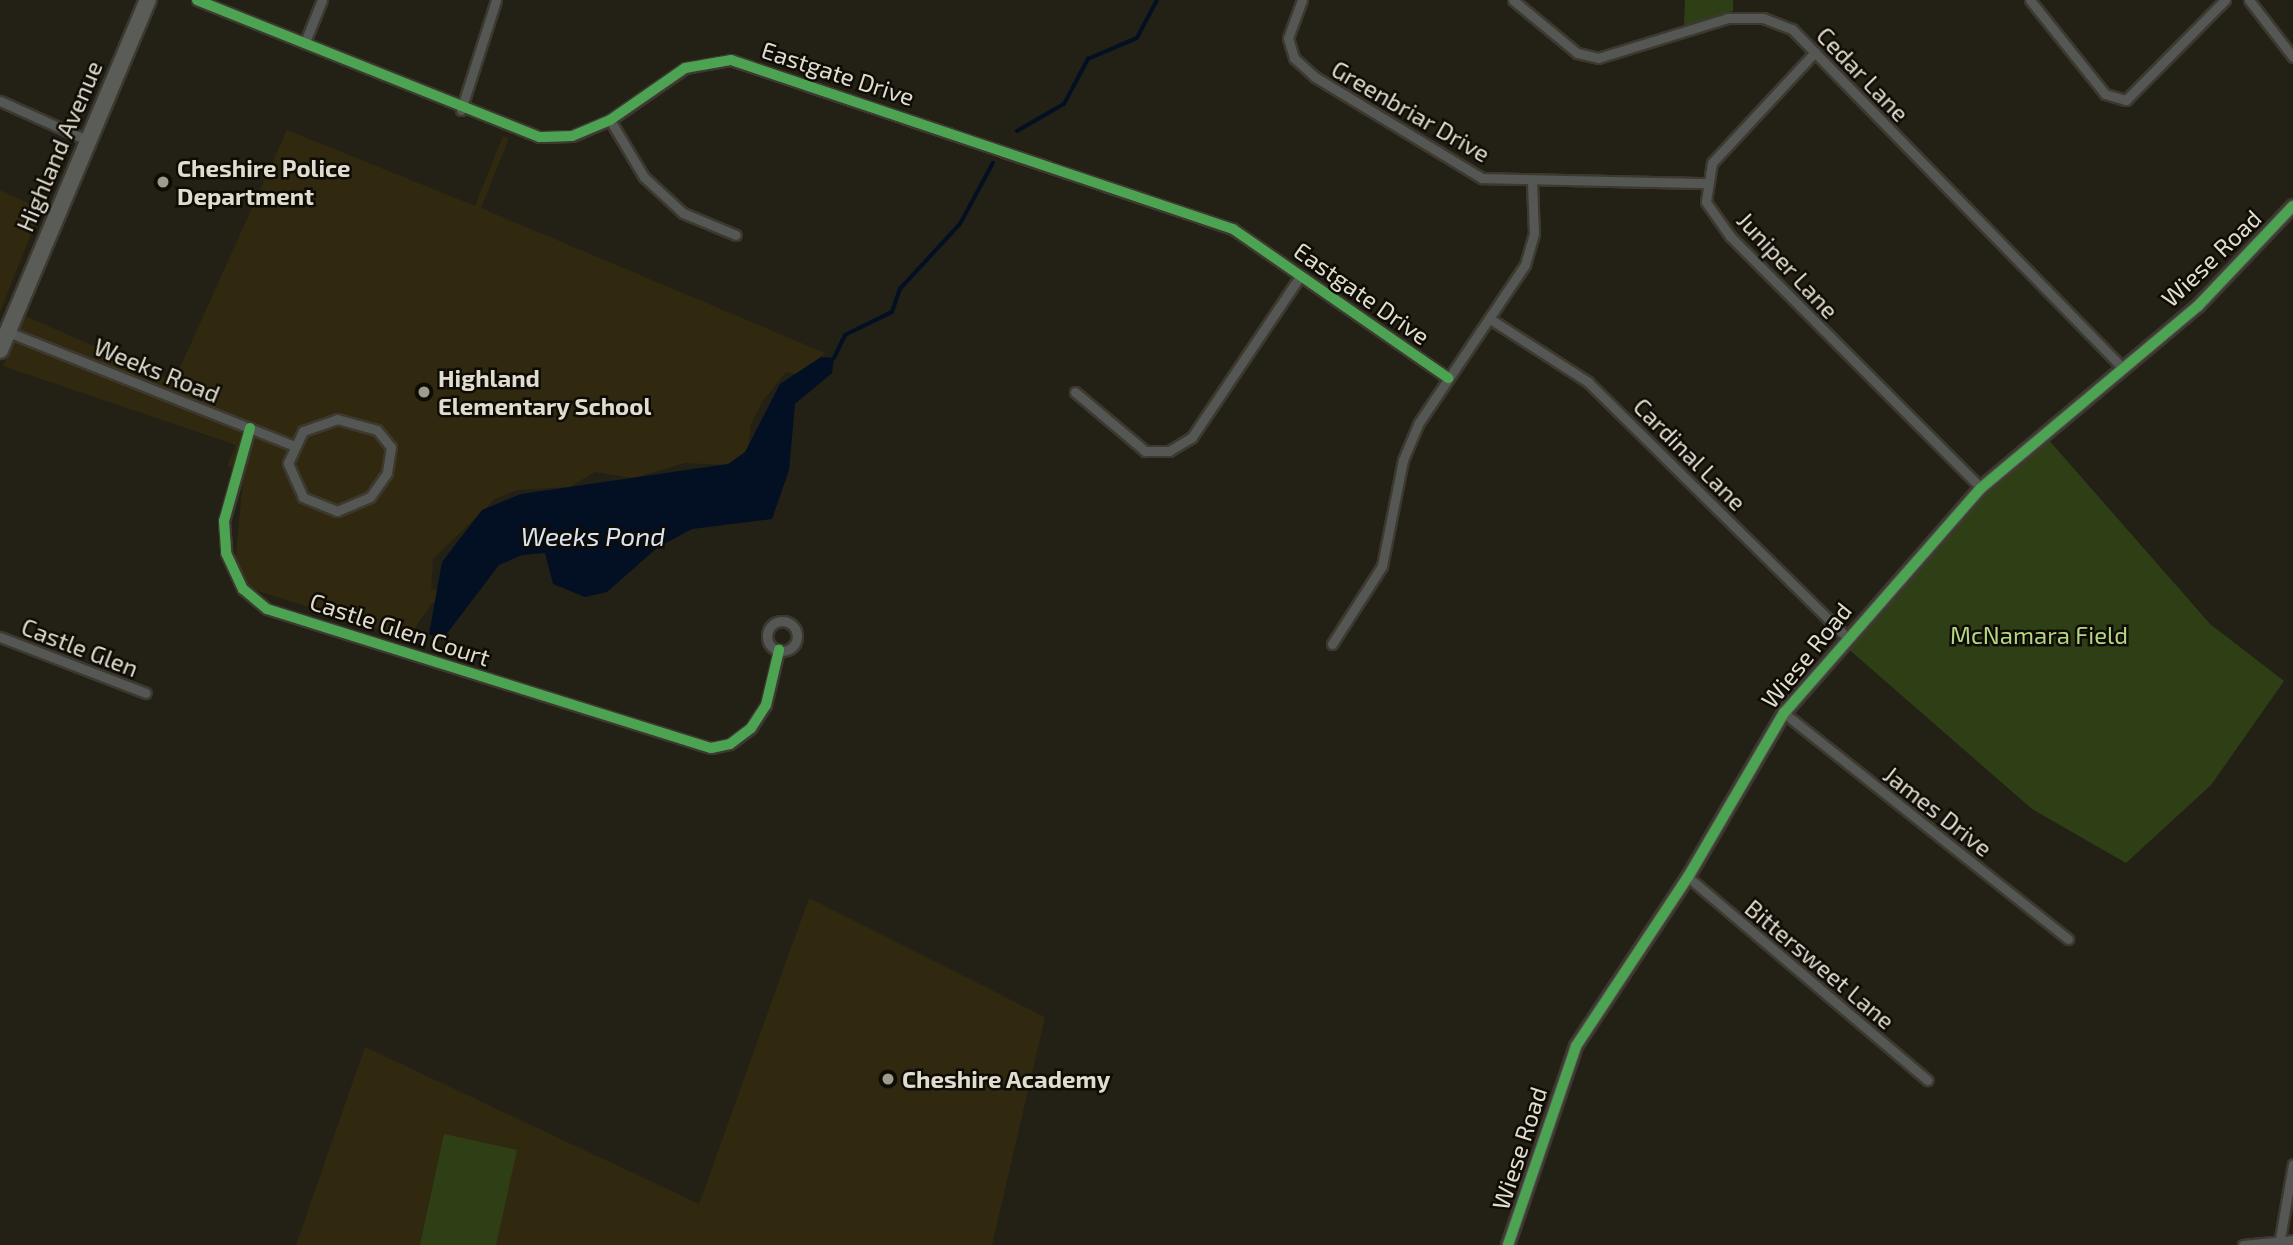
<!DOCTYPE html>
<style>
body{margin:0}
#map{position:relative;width:2293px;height:1245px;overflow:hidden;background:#232015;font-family:"Exo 2",sans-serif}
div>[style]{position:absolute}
.built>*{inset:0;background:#31290f}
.green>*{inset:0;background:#2f3f15}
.water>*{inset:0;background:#030f22}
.stream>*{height:3.5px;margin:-1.75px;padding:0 1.75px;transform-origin:1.75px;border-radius:1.75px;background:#030f22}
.roads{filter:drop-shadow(2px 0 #3d3930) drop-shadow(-2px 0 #3d3930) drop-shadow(0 2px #3d3930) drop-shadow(0 -2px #3d3930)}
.street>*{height:9px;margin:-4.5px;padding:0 4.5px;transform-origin:4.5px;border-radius:4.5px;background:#555754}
.street>.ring{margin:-4.5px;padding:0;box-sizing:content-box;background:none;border:9px solid #555754;border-radius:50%}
.secondary>*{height:12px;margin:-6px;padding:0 6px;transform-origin:6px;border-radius:6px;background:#575955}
.highway>*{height:16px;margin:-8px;padding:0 8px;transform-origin:8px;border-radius:8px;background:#5a5c57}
.cycleway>*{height:10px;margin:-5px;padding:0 5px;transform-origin:5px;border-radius:5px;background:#4ca352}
.dots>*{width:19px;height:19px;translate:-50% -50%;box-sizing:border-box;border:4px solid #0f0c05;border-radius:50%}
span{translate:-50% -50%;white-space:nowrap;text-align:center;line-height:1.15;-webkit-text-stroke:5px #0f0c05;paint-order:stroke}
.street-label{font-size:24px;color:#e0dcd0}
.poi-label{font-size:24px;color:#e0dcd0;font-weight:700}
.left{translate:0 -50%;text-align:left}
.park-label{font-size:24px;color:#b2d682}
.water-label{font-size:26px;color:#d9e5f4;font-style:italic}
</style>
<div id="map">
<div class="built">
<i style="clip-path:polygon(287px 130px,475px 206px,503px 136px,509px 138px,481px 208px,825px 353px,801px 375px,786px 372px,762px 402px,751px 424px,746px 466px,685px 463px,633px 478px,595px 472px,569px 487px,517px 490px,495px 499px,433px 559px,431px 590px,455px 590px,431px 604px,413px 631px,416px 641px,233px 583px,244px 471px,227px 466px,236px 445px,3px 366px,25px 316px,174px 381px)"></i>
<i style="clip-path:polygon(0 190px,41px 209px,0 312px)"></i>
<i style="clip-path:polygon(809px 898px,1045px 1017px,992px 1245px,296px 1245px,365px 1047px,699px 1204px)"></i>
</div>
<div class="green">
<i style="clip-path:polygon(1685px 0,1733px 0,1733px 11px,1684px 26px)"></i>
<i style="clip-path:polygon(2047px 438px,2210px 624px,2284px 681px,2211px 785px,2126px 863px,2032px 809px,1845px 646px,1988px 489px)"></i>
<i style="clip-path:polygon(444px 1134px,517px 1150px,496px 1245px,420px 1245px)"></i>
</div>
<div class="water">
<i style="clip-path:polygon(821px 357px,834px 358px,832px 373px,795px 404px,789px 470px,772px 519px,692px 529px,658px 547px,607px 592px,585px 597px,553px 584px,545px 553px,522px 555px,499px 565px,442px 640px,429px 634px,442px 562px,482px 510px,521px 494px,728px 464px,745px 452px,780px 384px)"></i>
</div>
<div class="stream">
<i style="left:1017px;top:131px;width:54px;rotate:-29.9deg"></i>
<i style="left:1064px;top:104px;width:51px;rotate:-61.9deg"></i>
<i style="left:1088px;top:59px;width:53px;rotate:-23.2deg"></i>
<i style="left:1137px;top:38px;width:43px;rotate:-62.2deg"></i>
<i style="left:834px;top:358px;width:25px;rotate:-64deg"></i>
<i style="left:845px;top:335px;width:52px;rotate:-26.1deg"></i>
<i style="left:892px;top:312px;width:24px;rotate:-71deg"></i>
<i style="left:900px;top:289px;width:88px;rotate:-47.3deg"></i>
<i style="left:960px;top:224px;width:69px;rotate:-61.6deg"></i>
</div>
<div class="roads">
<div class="street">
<i style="left:197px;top:0;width:369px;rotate:21.8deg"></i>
<i style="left:540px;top:137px;width:32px;rotate:-2deg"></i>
<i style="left:572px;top:136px;width:41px;rotate:-22.8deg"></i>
<i style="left:610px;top:120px;width:91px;rotate:-34.7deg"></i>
<i style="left:685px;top:68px;width:47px;rotate:-9.9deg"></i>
<i style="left:731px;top:60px;width:530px;rotate:18.61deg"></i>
<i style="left:1233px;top:229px;width:262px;rotate:34.7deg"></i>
<i style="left:1302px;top:0;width:40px;rotate:110.2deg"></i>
<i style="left:1288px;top:38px;width:21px;rotate:73deg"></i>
<i style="left:1294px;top:58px;width:28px;rotate:42deg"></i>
<i style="left:1315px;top:77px;width:195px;rotate:31.2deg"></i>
<i style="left:1482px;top:178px;width:223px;rotate:1.3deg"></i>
<i style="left:1513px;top:0;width:83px;rotate:39.6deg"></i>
<i style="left:1577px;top:53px;width:22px;rotate:13deg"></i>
<i style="left:1598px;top:58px;width:136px;rotate:-17.1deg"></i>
<i style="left:1728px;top:18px;width:35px"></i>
<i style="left:1763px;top:18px;width:31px;rotate:21deg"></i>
<i style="left:1792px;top:29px;width:471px;rotate:45.7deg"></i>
<i style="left:2030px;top:0;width:120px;rotate:51.4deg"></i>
<i style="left:2105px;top:94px;width:22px;rotate:16deg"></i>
<i style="left:2126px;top:100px;width:141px;rotate:-45.3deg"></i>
<i style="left:2249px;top:0;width:72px;rotate:52.3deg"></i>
<i style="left:305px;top:42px;width:45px;rotate:-68deg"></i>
<i style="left:1815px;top:52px;width:151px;rotate:132.9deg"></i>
<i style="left:1712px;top:163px;width:39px;rotate:99deg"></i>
<i style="left:1706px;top:202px;width:42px;rotate:54.8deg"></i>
<i style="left:1730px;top:236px;width:356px;rotate:45.1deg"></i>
<i style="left:0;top:101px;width:93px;rotate:24.1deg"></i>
<i style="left:461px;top:110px;width:115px;rotate:-72.3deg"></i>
<i style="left:610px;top:120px;width:66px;rotate:59.2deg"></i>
<i style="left:644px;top:177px;width:53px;rotate:42.7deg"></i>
<i style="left:683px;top:213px;width:57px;rotate:22.5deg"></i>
<i style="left:1490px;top:319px;width:117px;rotate:32.7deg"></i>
<i style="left:1588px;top:382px;width:362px;rotate:44.6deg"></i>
<i style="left:8px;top:332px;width:306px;rotate:21.7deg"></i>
<i style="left:1075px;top:392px;width:92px;rotate:40.1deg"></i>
<i style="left:1145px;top:451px;width:24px"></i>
<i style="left:1169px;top:451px;width:27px;rotate:-31deg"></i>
<i style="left:1192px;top:437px;width:194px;rotate:-56.1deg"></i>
<i style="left:337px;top:419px;width:41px;rotate:15.4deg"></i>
<i style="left:377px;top:430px;width:22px;rotate:51deg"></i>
<i style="left:391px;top:447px;width:26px;rotate:99deg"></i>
<i style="left:387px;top:473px;width:29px;rotate:125deg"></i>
<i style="left:370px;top:497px;width:36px;rotate:157deg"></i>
<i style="left:337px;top:511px;width:37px;rotate:-158deg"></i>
<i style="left:303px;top:497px;width:37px;rotate:-114deg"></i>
<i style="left:288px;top:463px;width:35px;rotate:-65deg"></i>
<i style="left:303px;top:431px;width:36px;rotate:-19deg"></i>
<i style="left:250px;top:428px;width:97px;rotate:105.6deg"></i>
<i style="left:224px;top:521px;width:32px;rotate:86deg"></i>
<i style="left:226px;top:553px;width:40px;rotate:65deg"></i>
<i style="left:243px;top:589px;width:31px;rotate:40deg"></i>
<i style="left:267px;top:609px;width:465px;rotate:17.4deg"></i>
<i style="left:711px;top:748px;width:19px;rotate:-12deg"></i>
<i style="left:730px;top:744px;width:26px;rotate:-37deg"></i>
<i style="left:751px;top:728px;width:27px;rotate:-57deg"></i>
<i style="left:766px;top:705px;width:57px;rotate:-76.7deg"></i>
<i class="ring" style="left:767px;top:621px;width:21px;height:21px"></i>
<i style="left:0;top:637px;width:156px;rotate:21deg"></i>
<i style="left:1332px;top:644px;width:93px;rotate:-57.3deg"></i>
<i style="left:1382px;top:566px;width:108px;rotate:-78.8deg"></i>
<i style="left:1403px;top:460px;width:39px;rotate:-67deg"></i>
<i style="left:1418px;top:424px;width:192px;rotate:-56.1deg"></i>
<i style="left:1525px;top:265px;width:33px;rotate:-74deg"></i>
<i style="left:1534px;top:233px;width:50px;rotate:-92.3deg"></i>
<i style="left:1784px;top:713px;width:363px;rotate:38.5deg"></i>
<i style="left:1688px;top:877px;width:314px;rotate:40.3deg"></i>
<i style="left:2280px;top:1238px;width:75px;rotate:-80deg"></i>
<i style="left:2243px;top:1245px;width:50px;rotate:-5.7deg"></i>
</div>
<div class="secondary">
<i style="left:1508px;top:1245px;width:210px;rotate:-71.1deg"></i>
<i style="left:1576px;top:1046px;width:203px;rotate:-56.5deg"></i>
<i style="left:1688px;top:877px;width:190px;rotate:-59.7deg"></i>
<i style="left:1784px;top:713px;width:299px;rotate:-48.8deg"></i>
<i style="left:1981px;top:488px;width:283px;rotate:-40deg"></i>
<i style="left:2198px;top:306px;width:138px;rotate:-46.5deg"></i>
</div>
<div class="highway">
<i style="left:0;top:350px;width:380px;rotate:-67.1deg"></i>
</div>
</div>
<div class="cycleway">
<i style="left:197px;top:0;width:369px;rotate:21.8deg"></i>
<i style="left:540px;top:137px;width:32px;rotate:-2deg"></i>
<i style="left:572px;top:136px;width:41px;rotate:-22.8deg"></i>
<i style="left:610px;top:120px;width:91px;rotate:-34.7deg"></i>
<i style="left:685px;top:68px;width:47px;rotate:-9.9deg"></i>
<i style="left:731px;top:60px;width:530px;rotate:18.61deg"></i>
<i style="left:1233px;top:229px;width:262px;rotate:34.7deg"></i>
<i style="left:250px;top:428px;width:97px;rotate:105.6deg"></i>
<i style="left:224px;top:521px;width:32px;rotate:86deg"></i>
<i style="left:226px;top:553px;width:40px;rotate:65deg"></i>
<i style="left:243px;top:589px;width:31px;rotate:40deg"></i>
<i style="left:267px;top:609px;width:465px;rotate:17.4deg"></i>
<i style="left:711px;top:748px;width:19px;rotate:-12deg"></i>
<i style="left:730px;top:744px;width:26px;rotate:-37deg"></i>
<i style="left:751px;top:728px;width:27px;rotate:-57deg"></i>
<i style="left:766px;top:705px;width:57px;rotate:-76.7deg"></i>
<i style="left:1508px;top:1245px;width:210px;rotate:-71.1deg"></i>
<i style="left:1576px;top:1046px;width:203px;rotate:-56.5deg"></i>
<i style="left:1688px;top:877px;width:190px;rotate:-59.7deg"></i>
<i style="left:1784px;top:713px;width:299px;rotate:-48.8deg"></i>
<i style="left:1981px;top:488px;width:283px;rotate:-40deg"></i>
<i style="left:2198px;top:306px;width:138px;rotate:-46.5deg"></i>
</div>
<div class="dots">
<i style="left:163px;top:182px;background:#9e9a8f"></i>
<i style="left:424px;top:392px;background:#9e9a8f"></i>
<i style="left:888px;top:1079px;background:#9e9a8f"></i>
</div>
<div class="street-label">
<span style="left:838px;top:73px;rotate:18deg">Eastgate Drive</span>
<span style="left:1863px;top:74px;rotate:46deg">Cedar Lane</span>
<span style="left:1411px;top:111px;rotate:30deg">Greenbriar Drive</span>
<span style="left:59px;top:146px;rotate:-67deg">Highland Avenue</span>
<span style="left:2211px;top:258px;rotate:-44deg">Wiese Road</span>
<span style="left:1788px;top:265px;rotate:47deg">Juniper Lane</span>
<span style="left:1362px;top:293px;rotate:35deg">Eastgate Drive</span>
<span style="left:157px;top:370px;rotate:22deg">Weeks Road</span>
<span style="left:1690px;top:454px;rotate:45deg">Cardinal Lane</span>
<span style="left:400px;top:629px;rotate:18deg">Castle Glen Court</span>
<span style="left:80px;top:647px;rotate:21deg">Castle Glen</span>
<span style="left:1806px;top:655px;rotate:-51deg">Wiese Road</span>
<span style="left:1938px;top:811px;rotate:38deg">James Drive</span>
<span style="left:1820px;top:964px;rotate:40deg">Bittersweet Lane</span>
<span style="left:1519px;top:1148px;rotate:-72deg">Wiese Road</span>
</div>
<div class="poi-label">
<span class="left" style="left:177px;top:182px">Cheshire Police<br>Department</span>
<span class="left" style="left:438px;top:392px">Highland<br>Elementary School</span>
<span class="left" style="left:902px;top:1079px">Cheshire Academy</span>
</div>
<div class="park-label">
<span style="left:2039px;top:635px">McNamara Field</span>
</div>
<div class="water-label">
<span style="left:593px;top:536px">Weeks Pond</span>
</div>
</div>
